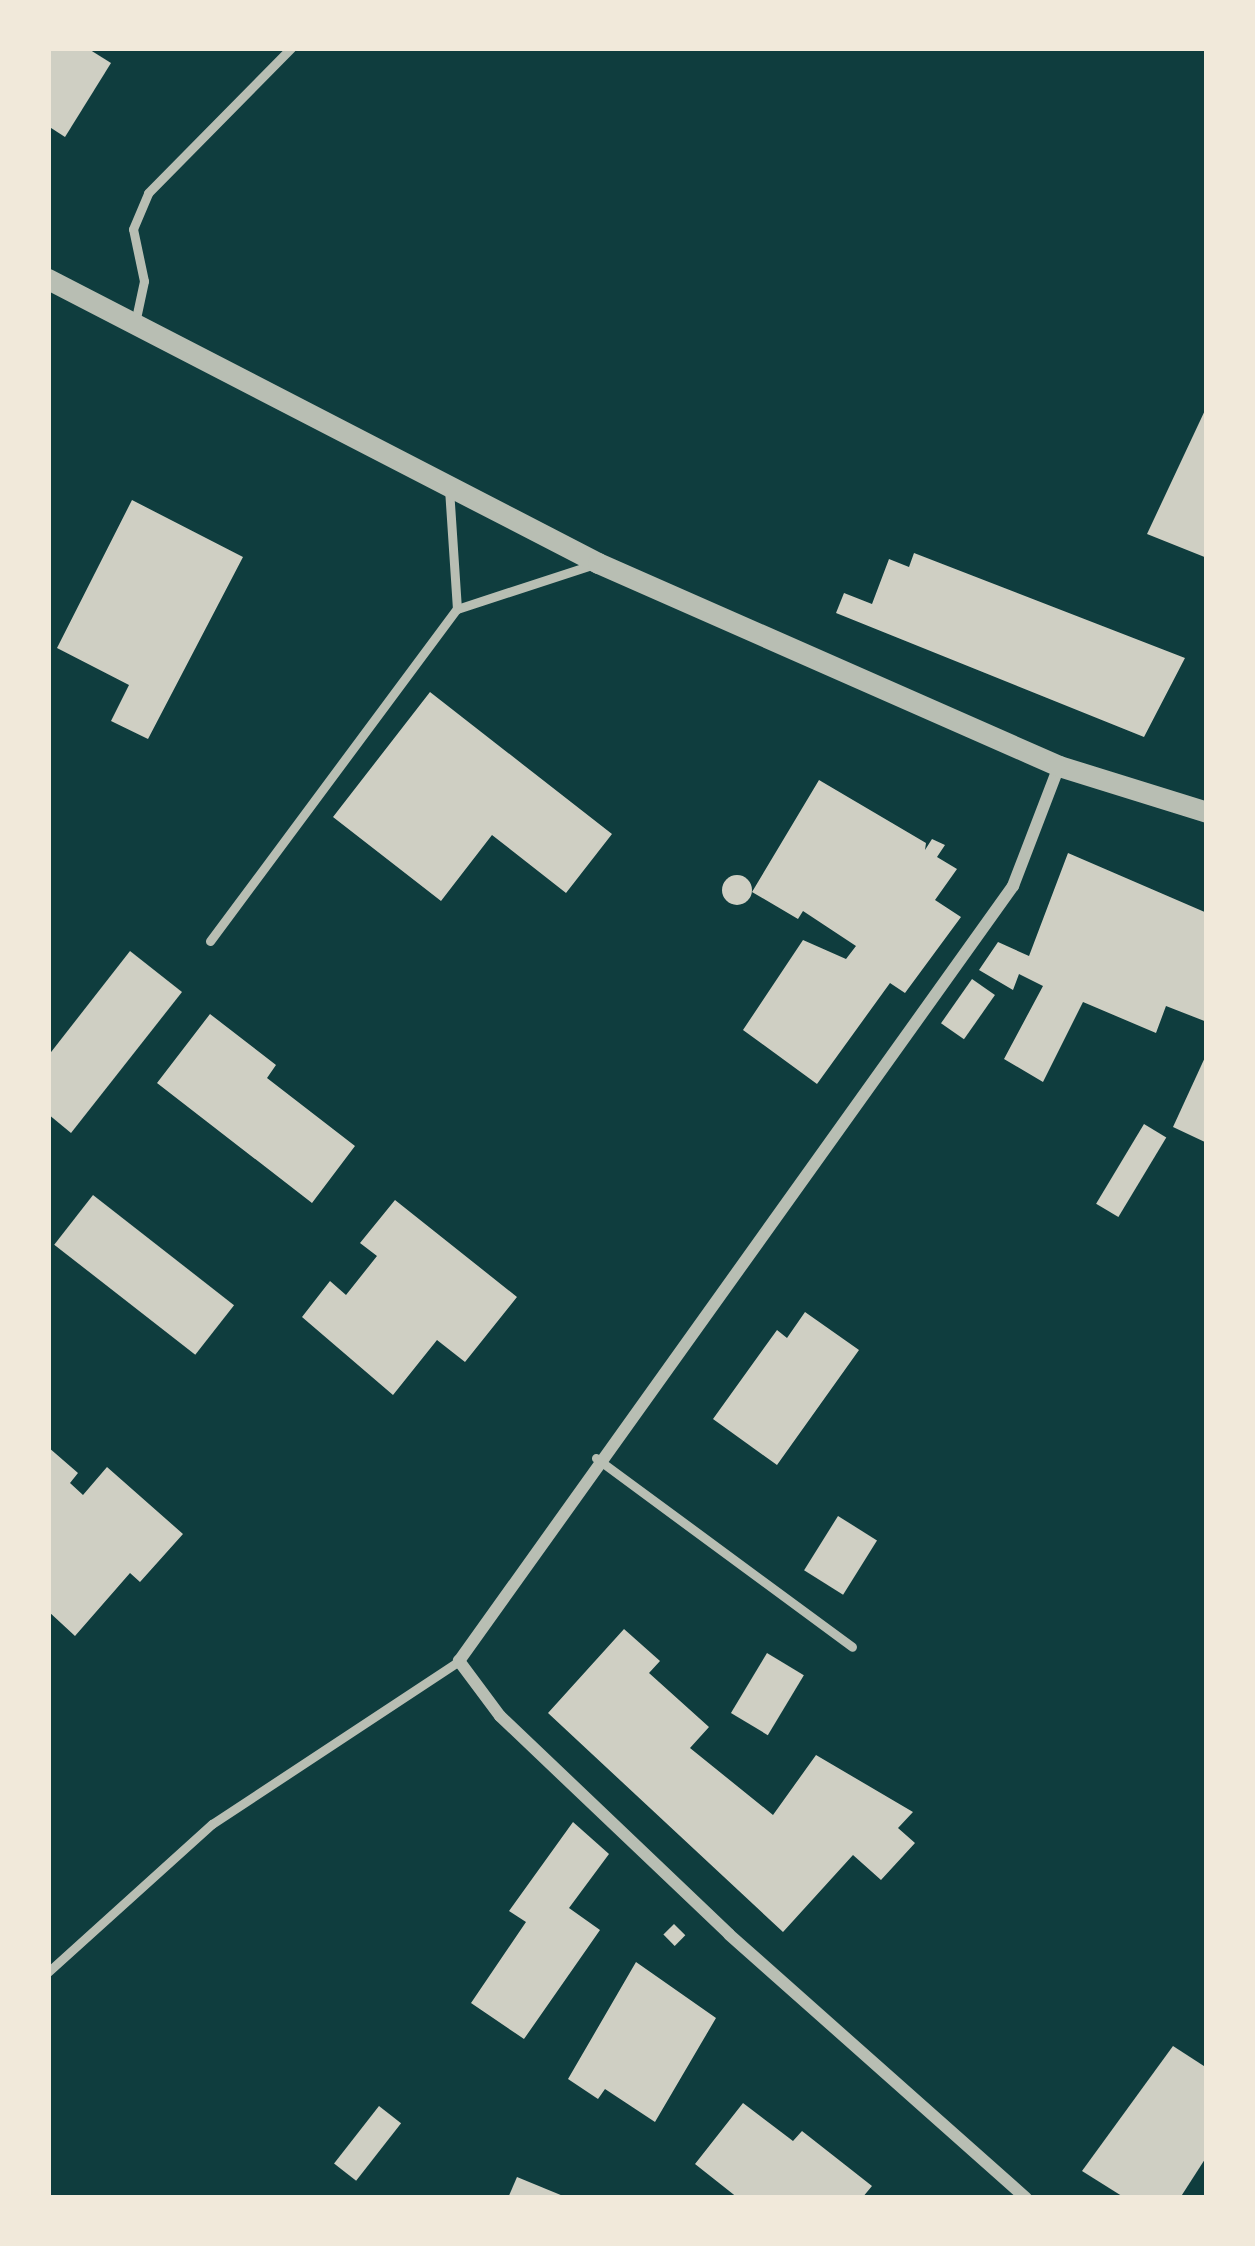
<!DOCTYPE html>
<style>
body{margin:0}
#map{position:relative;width:1255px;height:2246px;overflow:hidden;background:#0f3d3e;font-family:Lato,sans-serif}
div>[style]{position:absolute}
.building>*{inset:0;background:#cfcfc3;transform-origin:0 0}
.round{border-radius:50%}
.service>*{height:9px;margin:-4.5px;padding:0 4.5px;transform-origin:4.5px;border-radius:4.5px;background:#b8beb3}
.minor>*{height:12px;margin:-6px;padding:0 6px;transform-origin:6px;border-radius:6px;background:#b8beb3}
.tertiary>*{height:21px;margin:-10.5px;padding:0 10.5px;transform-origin:10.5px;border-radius:10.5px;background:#b8beb3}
span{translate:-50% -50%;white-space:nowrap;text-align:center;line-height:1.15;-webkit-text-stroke:9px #f1e9da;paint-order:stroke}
.frame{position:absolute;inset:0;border:51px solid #f1e9da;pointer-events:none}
</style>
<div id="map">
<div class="building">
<i style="clip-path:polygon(48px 48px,87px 48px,111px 63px,65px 137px,48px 126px)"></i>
<i style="clip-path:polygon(1207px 406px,1207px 558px,1147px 534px)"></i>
<i style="clip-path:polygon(132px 500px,243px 557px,148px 739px,111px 721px,129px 685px,57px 648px)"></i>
<i style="clip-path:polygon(914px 553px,1185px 658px,1144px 737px,836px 613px,844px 593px,872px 604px,889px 559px,909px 567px)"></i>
<i style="clip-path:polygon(430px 692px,612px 834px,566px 893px,492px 835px,441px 901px,333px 817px)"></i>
<i style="clip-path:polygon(819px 780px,926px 843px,925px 850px,932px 839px,945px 845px,937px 857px,957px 869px,935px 900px,961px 917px,905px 993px,890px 983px,817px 1084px,743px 1030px,803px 940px,846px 959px,856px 946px,803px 911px,798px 919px,752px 892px)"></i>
<i style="clip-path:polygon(1068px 853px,1207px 913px,1207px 1022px,1166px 1006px,1156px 1033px,1083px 1002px,1043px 1082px,1004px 1059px,1043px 986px,1019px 974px,1013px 990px,979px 970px,998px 942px,1029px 956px)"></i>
<i class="round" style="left:722px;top:875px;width:30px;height:30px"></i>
<i style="clip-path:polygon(130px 951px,182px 992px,71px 1133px,48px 1114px,48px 1056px)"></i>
<i style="left:972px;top:979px;width:28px;height:54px;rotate:35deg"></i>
<i style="clip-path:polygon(210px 1014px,276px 1065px,267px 1078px,355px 1146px,312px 1203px,157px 1083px)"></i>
<i style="clip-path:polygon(1207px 1053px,1207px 1143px,1173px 1127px)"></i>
<i style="left:1144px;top:1124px;width:26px;height:93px;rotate:31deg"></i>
<i style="left:93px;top:1195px;width:179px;height:63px;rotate:38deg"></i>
<i style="clip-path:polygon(395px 1200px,517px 1297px,465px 1362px,437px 1340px,393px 1395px,302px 1317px,330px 1281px,346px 1295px,377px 1256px,360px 1243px)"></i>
<i style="clip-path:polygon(805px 1312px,859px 1350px,777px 1465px,713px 1419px,777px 1330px,787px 1338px)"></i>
<i style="clip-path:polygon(48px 1447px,78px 1473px,70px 1483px,83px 1495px,107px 1467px,183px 1534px,140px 1582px,130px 1573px,75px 1636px,48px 1611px)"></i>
<i style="left:838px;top:1516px;width:46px;height:64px;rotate:32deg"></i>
<i style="clip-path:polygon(624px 1629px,660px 1661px,649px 1673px,709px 1727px,690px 1748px,773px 1815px,816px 1755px,913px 1812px,898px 1828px,915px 1843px,881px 1880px,853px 1855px,783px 1932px,548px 1713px)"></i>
<i style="left:767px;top:1653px;width:43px;height:70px;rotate:31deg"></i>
<i style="clip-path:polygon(573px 1822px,609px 1854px,569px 1908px,600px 1930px,524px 2039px,471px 2003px,526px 1922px,509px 1911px)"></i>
<i style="left:674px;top:1924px;width:16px;height:15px;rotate:45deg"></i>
<i style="clip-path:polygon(636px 1962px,716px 2018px,655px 2122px,605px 2089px,598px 2099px,568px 2079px)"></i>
<i style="clip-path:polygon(1173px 2046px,1207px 2068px,1207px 2156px,1180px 2198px,1125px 2198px,1082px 2171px)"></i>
<i style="clip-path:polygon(743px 2103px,793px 2141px,802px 2131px,872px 2186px,862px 2198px,738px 2198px,695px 2164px)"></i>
<i style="left:379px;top:2106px;width:28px;height:73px;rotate:38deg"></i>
<i style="clip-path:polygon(517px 2177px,568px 2198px,508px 2198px)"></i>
</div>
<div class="service">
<i style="left:135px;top:323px;width:43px;rotate:-77.9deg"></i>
<i style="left:144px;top:281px;width:53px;rotate:-101.9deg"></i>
<i style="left:133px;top:229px;width:39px;rotate:-67deg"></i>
<i style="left:148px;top:193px;width:204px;rotate:-45.4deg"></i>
<i style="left:457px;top:609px;width:145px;rotate:-18.1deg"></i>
<i style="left:210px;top:941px;width:414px;rotate:-53.4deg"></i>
<i style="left:457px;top:609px;width:121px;rotate:-93.8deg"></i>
<i style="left:596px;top:1458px;width:318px;rotate:36.4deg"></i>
<i style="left:48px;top:1972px;width:221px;rotate:-42.1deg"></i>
<i style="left:212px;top:1824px;width:296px;rotate:-33.4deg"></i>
</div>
<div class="minor">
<i style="left:1026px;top:2198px;width:397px;rotate:-138.4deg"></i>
<i style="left:729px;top:1934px;width:316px;rotate:-136.4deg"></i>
<i style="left:500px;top:1716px;width:69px;rotate:-126.7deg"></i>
<i style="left:459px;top:1661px;width:953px;rotate:-54.44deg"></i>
<i style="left:1013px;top:886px;width:129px;rotate:-69deg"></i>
</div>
<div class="tertiary">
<i style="left:48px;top:279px;width:619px;rotate:27.31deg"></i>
<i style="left:598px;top:563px;width:504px;rotate:23.77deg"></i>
<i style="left:1059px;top:766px;width:155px;rotate:17.3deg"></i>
</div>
<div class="frame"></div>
</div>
